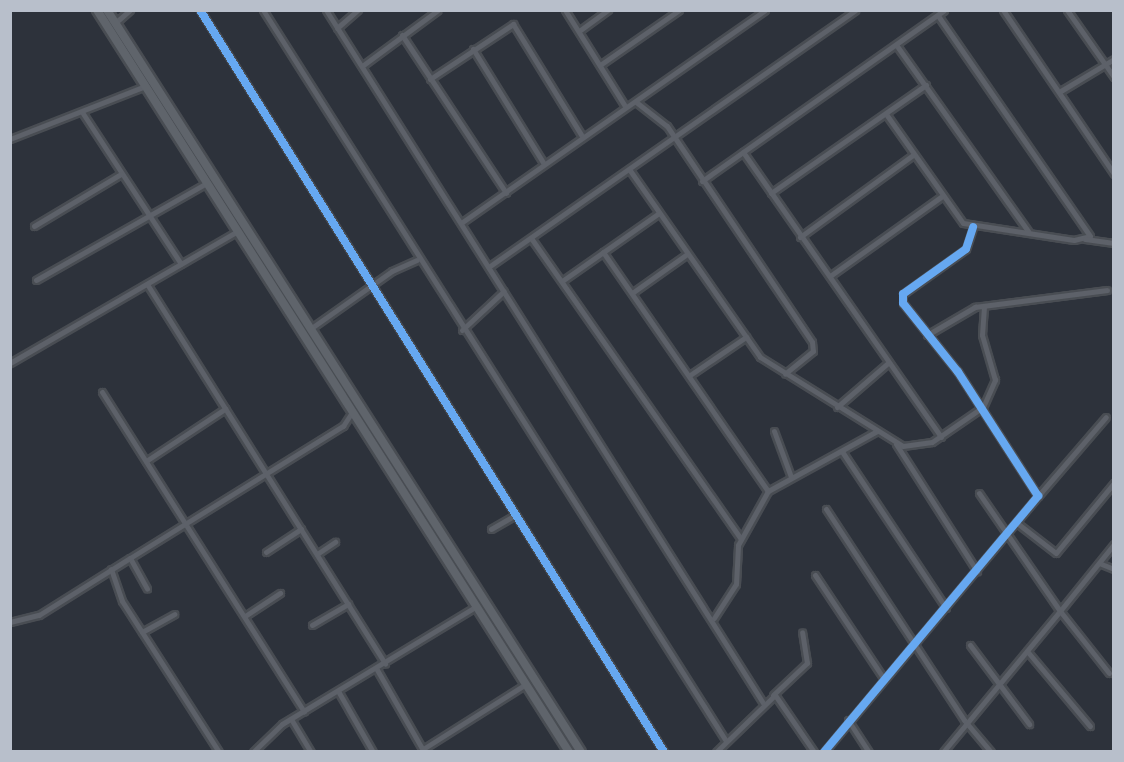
<!DOCTYPE html>
<style>
body{margin:0}
#map{position:relative;width:1124px;height:762px;overflow:hidden;background:#2d323b;font-family:Ubuntu,sans-serif}
div>[style]{position:absolute}
.roads{filter:drop-shadow(2px 0 #494d53) drop-shadow(-2px 0 #494d53) drop-shadow(0 2px #494d53) drop-shadow(0 -2px #494d53)}
.street>*{height:5px;margin:-2.5px;padding:0 2.5px;transform-origin:2.5px;border-radius:2.5px;background:#5d6169}
.primary>*{height:8px;margin:-4px;padding:0 4px;transform-origin:4px;border-radius:4px;background:#5f646b}
.cycleway>*{height:8px;margin:-4px;padding:0 4px;transform-origin:4px;border-radius:4px;background:#66a8f1}
span{translate:-50% -50%;white-space:nowrap;text-align:center;line-height:1.15;-webkit-text-stroke:6px #202836;paint-order:stroke}
.frame{position:absolute;inset:0;border:12px solid #b8bfcb;pointer-events:none}
</style>
<div id="map">
<div class="roads">
<div class="street">
<i style="left:200px;top:10px;width:875px;rotate:57.98deg"></i>
<i style="left:263px;top:10px;width:865px;rotate:57.65deg"></i>
<i style="left:326px;top:10px;width:819px;rotate:57.76deg"></i>
<i style="left:565px;top:10px;width:113px;rotate:58deg"></i>
<i style="left:1003px;top:10px;width:198px;rotate:55.9deg"></i>
<i style="left:1067px;top:10px;width:82px;rotate:55deg"></i>
<i style="left:115px;top:23px;width:20px;rotate:-41deg"></i>
<i style="left:337px;top:28px;width:28px;rotate:-41deg"></i>
<i style="left:579px;top:31px;width:36px;rotate:-36deg"></i>
<i style="left:402px;top:35px;width:189px;rotate:56.6deg"></i>
<i style="left:897px;top:46px;width:227px;rotate:54.7deg"></i>
<i style="left:473px;top:49px;width:135px;rotate:58.3deg"></i>
<i style="left:600px;top:65px;width:96px;rotate:-34.8deg"></i>
<i style="left:362px;top:66px;width:94px;rotate:-36.4deg"></i>
<i style="left:430px;top:79px;width:100px;rotate:-33.5deg"></i>
<i style="left:513px;top:24px;width:132px;rotate:58.4deg"></i>
<i style="left:1059px;top:92px;width:64px;rotate:-31deg"></i>
<i style="left:636px;top:102px;width:39px;rotate:38deg"></i>
<i style="left:667px;top:126px;width:260px;rotate:56.1deg"></i>
<i style="left:812px;top:342px;width:9px;rotate:84deg"></i>
<i style="left:813px;top:351px;width:36px;rotate:141deg"></i>
<i style="left:82px;top:112px;width:181px;rotate:56.9deg"></i>
<i style="left:886px;top:114px;width:133px;rotate:54.8deg"></i>
<i style="left:963px;top:223px;width:112px;rotate:8.7deg"></i>
<i style="left:1074px;top:240px;width:16px;rotate:-14deg"></i>
<i style="left:1090px;top:236px;width:267px;rotate:-124.6deg"></i>
<i style="left:10px;top:139px;width:143px;rotate:-21.4deg"></i>
<i style="left:743px;top:152px;width:347px;rotate:55.2deg"></i>
<i style="left:629px;top:169px;width:229px;rotate:55.1deg"></i>
<i style="left:760px;top:357px;width:168px;rotate:31.9deg"></i>
<i style="left:903px;top:446px;width:29px;rotate:-8deg"></i>
<i style="left:932px;top:442px;width:62px;rotate:-34.5deg"></i>
<i style="left:983px;top:407px;width:30px;rotate:-66deg"></i>
<i style="left:995px;top:380px;width:47px;rotate:-106.1deg"></i>
<i style="left:982px;top:335px;width:29px;rotate:-86deg"></i>
<i style="left:702px;top:181px;width:296px;rotate:-35.2deg"></i>
<i style="left:771px;top:193px;width:189px;rotate:-34.9deg"></i>
<i style="left:461px;top:223px;width:371px;rotate:-35deg"></i>
<i style="left:34px;top:226px;width:101px;rotate:-30.9deg"></i>
<i style="left:800px;top:237px;width:140px;rotate:-36deg"></i>
<i style="left:531px;top:238px;width:367px;rotate:55.1deg"></i>
<i style="left:1085px;top:239px;width:29px;rotate:8deg"></i>
<i style="left:603px;top:252px;width:290px;rotate:55.4deg"></i>
<i style="left:490px;top:266px;width:446px;rotate:-35deg"></i>
<i style="left:830px;top:276px;width:138px;rotate:-35.5deg"></i>
<i style="left:36px;top:280px;width:194px;rotate:-29.6deg"></i>
<i style="left:562px;top:281px;width:118px;rotate:-35deg"></i>
<i style="left:147px;top:284px;width:448px;rotate:57.9deg"></i>
<i style="left:632px;top:293px;width:67px;rotate:-35.3deg"></i>
<i style="left:310px;top:329px;width:100px;rotate:-35.3deg"></i>
<i style="left:392px;top:271px;width:27px;rotate:-24deg"></i>
<i style="left:462px;top:330px;width:57px;rotate:-42.9deg"></i>
<i style="left:927px;top:335px;width:56px;rotate:-30.3deg"></i>
<i style="left:975px;top:307px;width:133px;rotate:-7.3deg"></i>
<i style="left:10px;top:363px;width:261px;rotate:-30.1deg"></i>
<i style="left:690px;top:375px;width:68px;rotate:-34.2deg"></i>
<i style="left:102px;top:392px;width:378px;rotate:57.7deg"></i>
<i style="left:837px;top:407px;width:67px;rotate:-40.8deg"></i>
<i style="left:774px;top:431px;width:49px;rotate:69.7deg"></i>
<i style="left:896px;top:444px;width:151px;rotate:57.5deg"></i>
<i style="left:843px;top:453px;width:186px;rotate:56.4deg"></i>
<i style="left:146px;top:461px;width:95px;rotate:-33.4deg"></i>
<i style="left:1038px;top:496px;width:104px;rotate:-49.3deg"></i>
<i style="left:826px;top:509px;width:252px;rotate:56.8deg"></i>
<i style="left:964px;top:720px;width:42px;rotate:49.8deg"></i>
<i style="left:1017px;top:523px;width:49px;rotate:37.6deg"></i>
<i style="left:1056px;top:553px;width:91px;rotate:-50.4deg"></i>
<i style="left:491px;top:529px;width:28px;rotate:-30deg"></i>
<i style="left:266px;top:552px;width:42px;rotate:-33.3deg"></i>
<i style="left:317px;top:554px;width:22px;rotate:-34deg"></i>
<i style="left:130px;top:558px;width:35px;rotate:61deg"></i>
<i style="left:1099px;top:563px;width:16px;rotate:22deg"></i>
<i style="left:111px;top:569px;width:34px;rotate:71deg"></i>
<i style="left:122px;top:601px;width:179px;rotate:57.3deg"></i>
<i style="left:815px;top:575px;width:121px;rotate:56.4deg"></i>
<i style="left:245px;top:616px;width:42px;rotate:-33.3deg"></i>
<i style="left:714px;top:618px;width:40px;rotate:-57.1deg"></i>
<i style="left:736px;top:584px;width:39px;rotate:-87deg"></i>
<i style="left:738px;top:545px;width:62px;rotate:-60.9deg"></i>
<i style="left:768px;top:491px;width:124px;rotate:-28.8deg"></i>
<i style="left:10px;top:622px;width:30px;rotate:-14deg"></i>
<i style="left:39px;top:615px;width:107px;rotate:-32.1deg"></i>
<i style="left:130px;top:558px;width:251px;rotate:-31.8deg"></i>
<i style="left:343px;top:426px;width:17px;rotate:-57deg"></i>
<i style="left:312px;top:625px;width:42px;rotate:-30.3deg"></i>
<i style="left:142px;top:632px;width:37px;rotate:-29deg"></i>
<i style="left:970px;top:645px;width:99px;rotate:53.2deg"></i>
<i style="left:1027px;top:651px;width:98px;rotate:50deg"></i>
<i style="left:376px;top:668px;width:95px;rotate:60.2deg"></i>
<i style="left:1109px;top:673px;width:79px;rotate:-128.3deg"></i>
<i style="left:1060px;top:611px;width:86px;rotate:-51.1deg"></i>
<i style="left:338px;top:691px;width:70px;rotate:60.2deg"></i>
<i style="left:773px;top:695px;width:47px;rotate:-43.3deg"></i>
<i style="left:807px;top:663px;width:31px;rotate:-99deg"></i>
<i style="left:291px;top:719px;width:39px;rotate:59deg"></i>
<i style="left:848px;top:720px;width:38px;rotate:57deg"></i>
<i style="left:423px;top:749px;width:122px;rotate:-32.3deg"></i>
<i style="left:253px;top:752px;width:40px;rotate:-44deg"></i>
<i style="left:282px;top:724px;width:228px;rotate:-31.2deg"></i>
<i style="left:716px;top:752px;width:82px;rotate:-44deg"></i>
<i style="left:775px;top:695px;width:69px;rotate:55.6deg"></i>
<i style="left:824px;top:752px;width:334px;rotate:-50.1deg"></i>
<i style="left:1038px;top:496px;width:148px;rotate:-122.8deg"></i>
<i style="left:958px;top:372px;width:88px;rotate:-128.6deg"></i>
<i style="left:903px;top:303px;width:9px;rotate:-90deg"></i>
<i style="left:903px;top:294px;width:77px;rotate:-35.5deg"></i>
<i style="left:966px;top:249px;width:23px;rotate:-72deg"></i>
<i style="left:943px;top:752px;width:183px;rotate:-50.3deg"></i>
<i style="left:1060px;top:611px;width:143px;rotate:-124.5deg"></i>
</div>
<div class="primary">
<i style="left:97px;top:10px;width:879px;rotate:57.54deg"></i>
<i style="left:107px;top:10px;width:880px;rotate:57.43deg"></i>
</div>
</div>
<div class="cycleway">
<i style="left:200px;top:10px;width:875px;rotate:57.98deg"></i>
<i style="left:824px;top:752px;width:334px;rotate:-50.1deg"></i>
<i style="left:1038px;top:496px;width:148px;rotate:-122.8deg"></i>
<i style="left:958px;top:372px;width:88px;rotate:-128.6deg"></i>
<i style="left:903px;top:303px;width:9px;rotate:-90deg"></i>
<i style="left:903px;top:294px;width:77px;rotate:-35.5deg"></i>
<i style="left:966px;top:249px;width:23px;rotate:-72deg"></i>
</div>
<div class="frame"></div>
</div>
